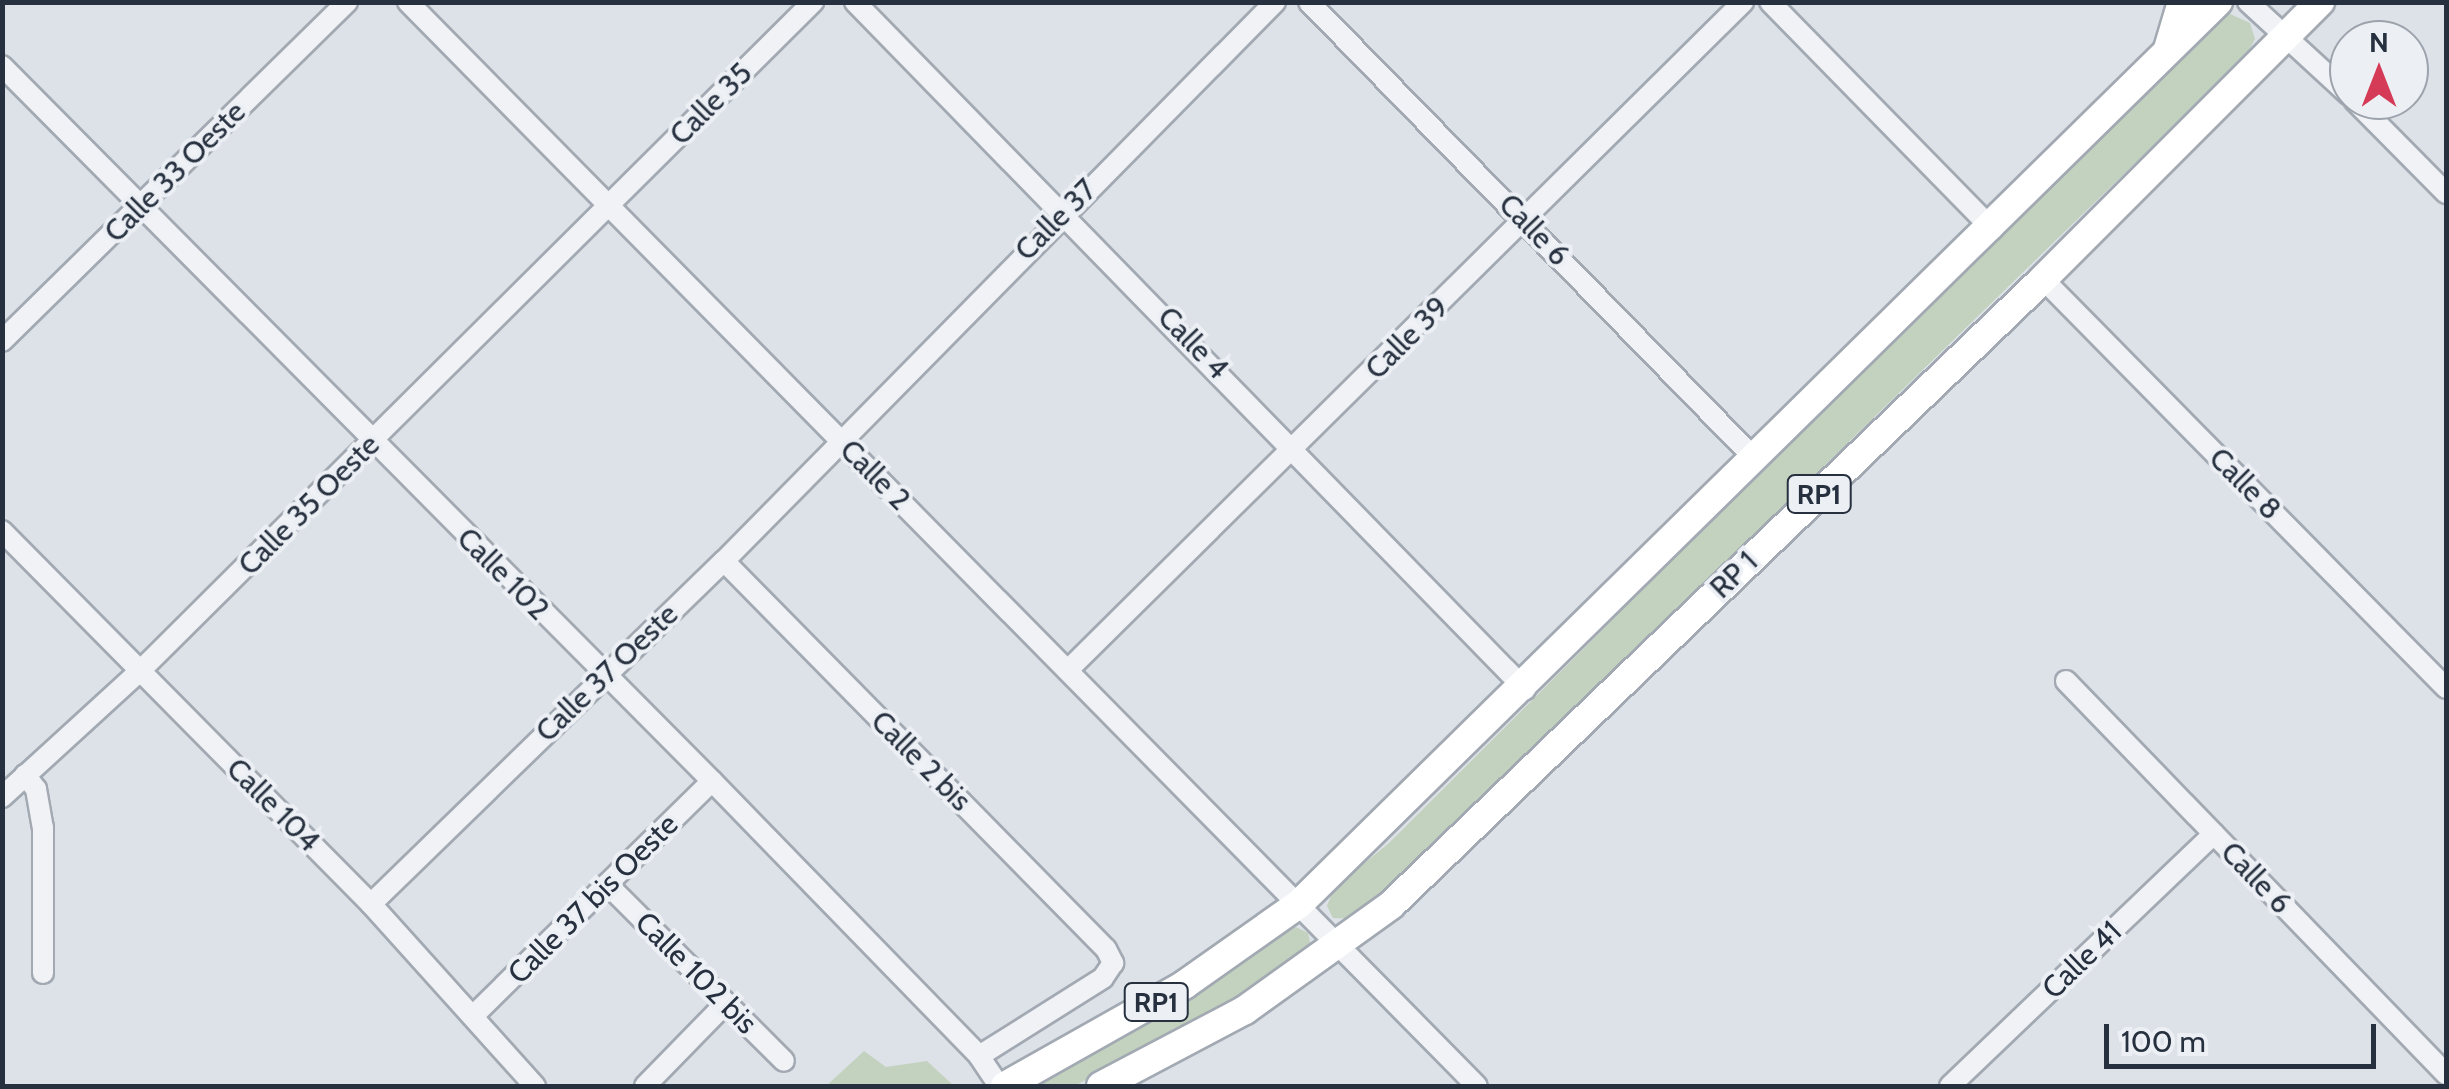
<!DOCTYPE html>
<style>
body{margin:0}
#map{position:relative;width:2449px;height:1089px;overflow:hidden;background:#dde2e8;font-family:Cabin,sans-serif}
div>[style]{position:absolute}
.green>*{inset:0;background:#c3d2be}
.roads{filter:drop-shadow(2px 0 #a2a9b2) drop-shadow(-2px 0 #a2a9b2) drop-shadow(0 2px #a2a9b2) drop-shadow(0 -2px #a2a9b2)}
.minor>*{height:20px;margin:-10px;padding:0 10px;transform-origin:10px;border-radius:10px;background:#f0f2f6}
.major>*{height:28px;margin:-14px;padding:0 14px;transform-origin:14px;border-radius:14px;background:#fff}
span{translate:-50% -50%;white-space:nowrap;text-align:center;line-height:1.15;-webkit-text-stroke:8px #ecf0f5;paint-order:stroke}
.shield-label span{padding:2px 8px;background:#ecf0f5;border:2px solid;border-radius:8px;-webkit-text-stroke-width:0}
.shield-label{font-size:28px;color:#26303f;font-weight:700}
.street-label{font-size:30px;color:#26303f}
.frame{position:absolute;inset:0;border:5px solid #26303f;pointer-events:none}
.north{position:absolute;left:2329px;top:20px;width:100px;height:100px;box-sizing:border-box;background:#ecf0f5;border:2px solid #9da3ac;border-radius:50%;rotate:0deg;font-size:28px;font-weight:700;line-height:40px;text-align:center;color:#26303f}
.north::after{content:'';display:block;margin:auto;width:35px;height:45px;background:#d53a56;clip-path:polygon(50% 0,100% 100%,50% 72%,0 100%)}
.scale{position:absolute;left:2104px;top:1024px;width:272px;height:45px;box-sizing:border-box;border:5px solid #26303f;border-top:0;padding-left:12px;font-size:30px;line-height:35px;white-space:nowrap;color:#26303f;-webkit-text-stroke:8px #ecf0f5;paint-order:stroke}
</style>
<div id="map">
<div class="green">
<i style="clip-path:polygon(2228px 13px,2250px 23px,2255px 39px,2247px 54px,1359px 919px,1333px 918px,1327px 906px,1334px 888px,1389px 843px,2213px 20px)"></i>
<i style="clip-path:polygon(1296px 927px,1308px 933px,1311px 946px,1219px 1012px,1074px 1086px,1016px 1086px)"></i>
<i style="clip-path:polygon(864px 1051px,886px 1067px,927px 1061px,954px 1086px,826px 1086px)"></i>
</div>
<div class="roads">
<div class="minor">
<i style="left:408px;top:2px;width:1522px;rotate:45.4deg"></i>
<i style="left:855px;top:2px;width:960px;rotate:45.72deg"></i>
<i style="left:1309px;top:2px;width:640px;rotate:45.7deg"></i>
<i style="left:1770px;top:2px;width:318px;rotate:45.6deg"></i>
<i style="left:2248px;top:2px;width:137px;rotate:42.6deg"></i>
<i style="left:2px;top:66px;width:1008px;rotate:45.2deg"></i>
<i style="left:712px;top:781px;width:383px;rotate:45.8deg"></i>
<i style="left:979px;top:1056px;width:36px;rotate:56deg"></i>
<i style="left:2354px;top:100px;width:131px;rotate:45.3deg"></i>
<i style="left:2043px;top:279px;width:574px;rotate:45.42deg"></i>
<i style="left:2px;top:341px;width:484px;rotate:-44.5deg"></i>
<i style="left:2px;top:531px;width:525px;rotate:45.31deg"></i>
<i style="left:371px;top:904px;width:245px;rotate:48deg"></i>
<i style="left:724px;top:561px;width:544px;rotate:45.45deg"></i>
<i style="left:1106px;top:949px;width:16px;rotate:63deg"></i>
<i style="left:1113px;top:963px;width:18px;rotate:124deg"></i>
<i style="left:1103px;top:978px;width:146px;rotate:147.8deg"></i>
<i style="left:1068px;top:670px;width:950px;rotate:-44.7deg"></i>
<i style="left:2066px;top:681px;width:547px;rotate:45.96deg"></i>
<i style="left:25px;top:775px;width:18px;rotate:52deg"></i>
<i style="left:36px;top:789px;width:39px;rotate:80deg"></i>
<i style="left:43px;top:827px;width:146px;rotate:90deg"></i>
<i style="left:2px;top:797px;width:188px;rotate:-42.4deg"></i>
<i style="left:141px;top:670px;width:948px;rotate:-44.83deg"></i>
<i style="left:607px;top:884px;width:250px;rotate:45deg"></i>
<i style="left:371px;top:904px;width:492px;rotate:-44.2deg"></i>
<i style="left:724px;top:561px;width:785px;rotate:-45.41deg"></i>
<i style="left:473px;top:1016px;width:335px;rotate:-44.5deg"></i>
<i style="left:645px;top:1086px;width:116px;rotate:-45.7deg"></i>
<i style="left:1950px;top:1086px;width:365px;rotate:-43.7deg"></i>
</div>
<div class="major">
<i style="left:2168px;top:49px;width:49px;rotate:-73.4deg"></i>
<i style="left:1005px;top:1086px;width:206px;rotate:-29.4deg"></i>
<i style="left:1184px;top:985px;width:141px;rotate:-35.2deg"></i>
<i style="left:1299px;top:904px;width:1288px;rotate:-44.47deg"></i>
<i style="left:1101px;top:1086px;width:163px;rotate:-27.8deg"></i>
<i style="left:1245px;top:1010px;width:180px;rotate:-35.7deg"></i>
<i style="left:1391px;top:905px;width:904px;rotate:-43.83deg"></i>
<i style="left:2043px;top:279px;width:392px;rotate:-45deg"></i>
</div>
</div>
<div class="shield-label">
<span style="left:1819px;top:494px">RP1</span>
<span style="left:1156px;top:1002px">RP1</span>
</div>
<div class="street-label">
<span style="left:711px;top:104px;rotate:-45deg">Calle 35</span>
<span style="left:175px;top:172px;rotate:-45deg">Calle 33 Oeste</span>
<span style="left:1056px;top:220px;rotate:-45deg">Calle 37</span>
<span style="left:1534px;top:230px;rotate:46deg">Calle 6</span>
<span style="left:1407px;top:338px;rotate:-45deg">Calle 39</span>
<span style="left:1193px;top:343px;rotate:46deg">Calle 4</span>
<span style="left:875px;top:475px;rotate:45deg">Calle 2</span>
<span style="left:2245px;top:484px;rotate:45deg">Calle 8</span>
<span style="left:309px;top:505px;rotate:-45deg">Calle 35 Oeste</span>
<span style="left:503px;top:574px;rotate:45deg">Calle 102</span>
<span style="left:1734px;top:575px;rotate:-44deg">RP 1</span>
<span style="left:607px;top:673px;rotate:-44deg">Calle 37 Oeste</span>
<span style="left:921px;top:761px;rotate:45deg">Calle 2 bis</span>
<span style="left:273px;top:805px;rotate:45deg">Calle 104</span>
<span style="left:2256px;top:878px;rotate:46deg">Calle 6</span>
<span style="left:593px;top:899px;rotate:-45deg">Calle 37 bis Oeste</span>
<span style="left:2082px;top:960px;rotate:-44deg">Calle 41</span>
<span style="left:696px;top:973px;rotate:45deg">Calle 102 bis</span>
</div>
<div class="frame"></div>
<div class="north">N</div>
<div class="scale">100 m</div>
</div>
